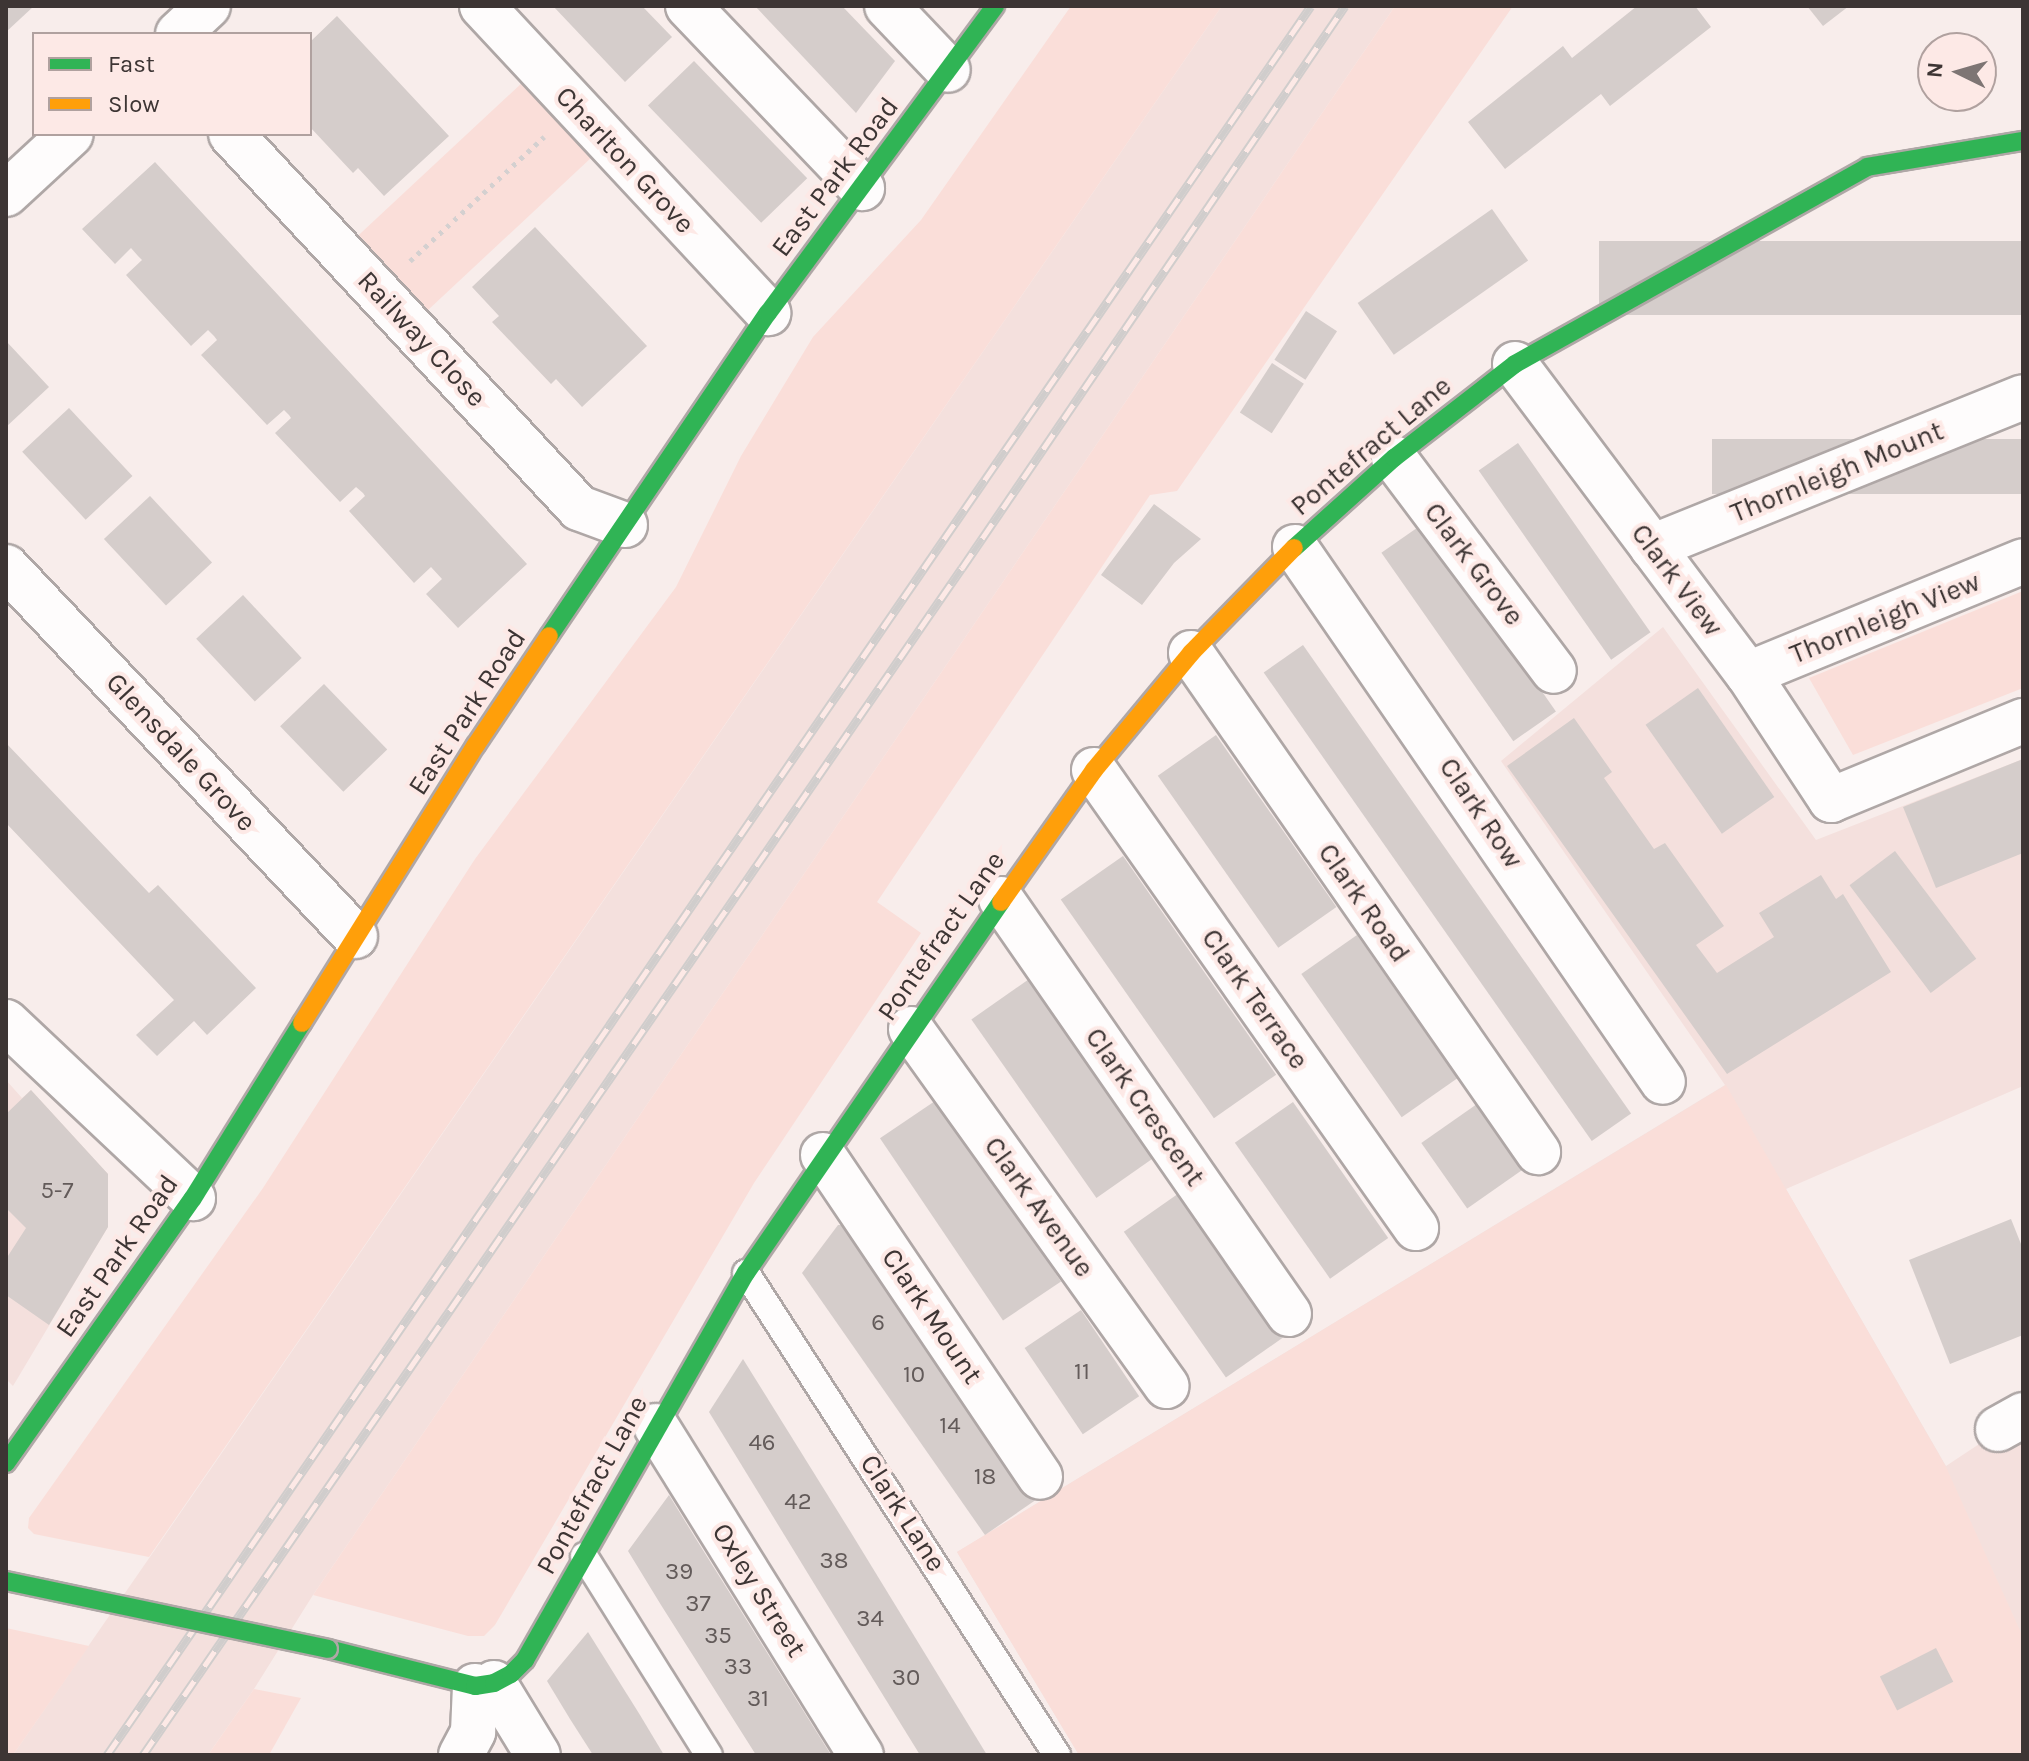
<!DOCTYPE html>
<style>
body{margin:0}
#map{position:relative;width:2029px;height:1761px;overflow:hidden;background:#f8edeb;font-family:Karla,sans-serif}
div>[style]{position:absolute}
.built>*{inset:0;background:#f4e0dd}
.green>*{inset:0;background:#faded9;transform-origin:0 0}
.building>*{inset:0;background:#d5cdcb;transform-origin:0 0}
.path>*{height:5px;margin-top:-2.5px;transform-origin:0;background:repeating-linear-gradient(90deg,#d4d0d0 0 4px,transparent 0 10px)}
.roads{filter:drop-shadow(2px 0 #afa7a6) drop-shadow(-2px 0 #afa7a6) drop-shadow(0 2px #afa7a6) drop-shadow(0 -2px #afa7a6)}
.lane>*{height:26px;margin:-13px;padding:0 13px;transform-origin:13px;border-radius:13px;background:#fefcfc}
.street>*{height:44px;margin:-22px;padding:0 22px;transform-origin:22px;border-radius:22px;background:#fefcfc}
.fast>*{height:18px;margin:-9px;padding:0 9px;transform-origin:9px;border-radius:9px;background:#30b455}
.slow>*{height:18px;margin:-9px;padding:0 9px;transform-origin:9px;border-radius:9px;background:#ff9f0a}
.rail>*{height:9px;margin-top:-4.5px;transform-origin:0;background:repeating-linear-gradient(90deg,#fde9e6 0 18px,#d0cdcc 0 36px);box-sizing:border-box;border-block:2px solid #d0cdcc}
.bridges{filter:drop-shadow(2px 0 #afa7a6) drop-shadow(-2px 0 #afa7a6) drop-shadow(0 2px #afa7a6) drop-shadow(0 -2px #afa7a6)}
.fast-bridge>*{height:18px;margin:-9px;padding:0 9px;transform-origin:9px;border-radius:9px;background:#30b455}
span{translate:-50% -50%;white-space:nowrap;text-align:center;line-height:1.15;-webkit-text-stroke:8px #fde9e6;paint-order:stroke}
.number-label{font-size:24px;color:#635b5a}
.number-label span{-webkit-text-stroke-width:0}
.street-label{font-size:28px;color:#3d3534}
.frame{position:absolute;inset:0;border:8px solid #3d3534;pointer-events:none}
.legend{position:absolute;left:32px;top:32px;width:280px;height:104px;box-sizing:border-box;background:#fde9e6;border:2px solid #b0a19f;margin:0;padding:10px 14px;list-style:none;font-size:24px;color:#3d3534}
.legend li{display:flex;align-items:center;gap:16px;height:40px}
.legend b{width:40px;border:2px solid #b0a19f}
.north{position:absolute;left:1917px;top:32px;width:80px;height:80px;box-sizing:border-box;background:#fde9e6;border:2px solid #b0a19f;border-radius:50%;rotate:275deg;font-size:22px;font-weight:700;line-height:32px;text-align:center;color:#3d3534}
.north::after{content:'';display:block;margin:auto;width:28px;height:36px;background:#7e7574;clip-path:polygon(50% 0,100% 100%,50% 72%,0 100%)}
</style>
<div id="map">
<div class="built">
<i style="clip-path:polygon(1222px 6px,1395px 6px,313px 1595px,254px 1689px,208px 1755px,13px 1755px)"></i>
<i style="clip-path:polygon(1663px 627px,1816px 840px,2023px 759px,2023px 1086px,1786px 1189px,1946px 1466px,2023px 1415px,2023px 1755px,1079px 1755px,957px 1552px,1725px 1085px,1501px 761px)"></i>
<i style="clip-path:polygon(6px 1080px,22px 1098px,31px 1090px,108px 1174px,108px 1227px,13px 1386px,6px 1379px)"></i>
</div>
<div class="green">
<i style="clip-path:polygon(1071px 6px,1222px 6px,149px 1557px,34px 1534px,28px 1528px,29px 1518px,263px 1188px,475px 859px,676px 587px,741px 456px,813px 337px,921px 220px)"></i>
<i style="clip-path:polygon(1395px 6px,1513px 6px,1177px 491px,1150px 495px,877px 902px,921px 933px,754px 1183px,495px 1625px,484px 1636px,468px 1636px,313px 1595px)"></i>
<i style="left:539px;top:67px;width:102px;height:271px;rotate:47deg"></i>
<i style="clip-path:polygon(2023px 591px,2023px 688px,1853px 755px,1809px 678px)"></i>
<i style="clip-path:polygon(1726px 1085px,1946px 1467px,2023px 1637px,2023px 1755px,1079px 1755px,957px 1552px)"></i>
<i style="clip-path:polygon(6px 1628px,89px 1646px,13px 1755px,6px 1755px)"></i>
<i style="clip-path:polygon(254px 1689px,301px 1698px,269px 1755px,208px 1755px)"></i>
</div>
<div class="building">
<i style="clip-path:polygon(6px 6px,34px 6px,6px 32px)"></i>
<i style="clip-path:polygon(553px 6px,642px 6px,672px 37px,625px 82px)"></i>
<i style="clip-path:polygon(755px 6px,842px 6px,895px 61px,856px 113px)"></i>
<i style="clip-path:polygon(1637px 6px,1695px 6px,1711px 27px,1610px 106px,1601px 94px,1505px 169px,1468px 122px,1563px 46px,1572px 58px)"></i>
<i style="clip-path:polygon(1807px 6px,1849px 6px,1823px 26px)"></i>
<i style="clip-path:polygon(337px 16px,449px 136px,384px 196px,358px 168px,353px 173px,310px 127px,310px 42px)"></i>
<i style="left:694px;top:61px;width:163px;height:64px;rotate:46deg"></i>
<i style="clip-path:polygon(155px 162px,527px 564px,458px 628px,426px 594px,442px 579px,431px 567px,414px 583px,349px 511px,365px 496px,363px 493px,356px 487px,340px 502px,275px 433px,291px 418px,289px 415px,284px 410px,267px 425px,201px 355px,217px 340px,214px 336px,208px 330px,191px 346px,126px 275px,142px 260px,138px 256px,131px 248px,115px 264px,82px 229px)"></i>
<i style="left:1492px;top:209px;width:63px;height:164px;rotate:55deg"></i>
<i style="clip-path:polygon(535px 227px,647px 346px,582px 407px,556px 379px,551px 384px,492px 322px,499px 316px,472px 287px)"></i>
<i style="left:2023px;top:241px;width:74px;height:424px;rotate:90deg"></i>
<i style="left:1306px;top:311px;width:37px;height:58px;rotate:33deg"></i>
<i style="clip-path:polygon(6px 341px,49px 387px,6px 427px)"></i>
<i style="left:1272px;top:363px;width:38px;height:59px;rotate:33deg"></i>
<i style="left:69px;top:408px;width:93px;height:64px;rotate:47deg"></i>
<i style="left:2023px;top:439px;width:55px;height:311px;rotate:90deg"></i>
<i style="left:1518px;top:443px;width:231px;height:48px;rotate:55deg"></i>
<i style="left:150px;top:496px;width:91px;height:63px;rotate:47deg"></i>
<i style="clip-path:polygon(1154px 504px,1201px 539px,1174px 563px,1142px 605px,1101px 575px)"></i>
<i style="left:1424px;top:523px;width:230px;height:52px;rotate:55deg"></i>
<i style="left:243px;top:595px;width:86px;height:64px;rotate:47deg"></i>
<i style="left:1303px;top:645px;width:572px;height:48px;rotate:55deg"></i>
<i style="left:324px;top:684px;width:91px;height:61px;rotate:46deg"></i>
<i style="left:1698px;top:688px;width:133px;height:64px;rotate:55deg"></i>
<i style="clip-path:polygon(1574px 718px,1612px 772px,1604px 778px,1654px 849px,1665px 843px,1724px 926px,1696px 945px,1717px 973px,1774px 937px,1759px 913px,1821px 875px,1836px 899px,1843px 894px,1891px 972px,1727px 1074px,1507px 766px)"></i>
<i style="left:1216px;top:735px;width:210px;height:71px;rotate:55deg"></i>
<i style="clip-path:polygon(6px 743px,149px 893px,158px 885px,256px 988px,207px 1035px,194px 1021px,157px 1056px,136px 1035px,174px 1000px,6px 823px)"></i>
<i style="clip-path:polygon(2023px 759px,2023px 853px,1936px 888px,1903px 807px)"></i>
<i style="left:1895px;top:851px;width:135px;height:57px;rotate:53deg"></i>
<i style="left:1123px;top:856px;width:267px;height:76px;rotate:55deg"></i>
<i style="left:1357px;top:935px;width:175px;height:68px;rotate:55deg"></i>
<i style="left:1032px;top:977px;width:218px;height:74px;rotate:55deg"></i>
<i style="clip-path:polygon(31px 1090px,108px 1174px,108px 1227px,49px 1325px,6px 1295px,6px 1259px,26px 1228px,6px 1208px,6px 1114px)"></i>
<i style="left:938px;top:1099px;width:220px;height:70px;rotate:56deg"></i>
<i style="left:1293px;top:1102px;width:166px;height:71px;rotate:55deg"></i>
<i style="left:1477px;top:1104px;width:80px;height:68px;rotate:55deg"></i>
<i style="left:1182px;top:1191px;width:178px;height:71px;rotate:55deg"></i>
<i style="clip-path:polygon(2011px 1219px,2023px 1249px,2023px 1335px,1950px 1364px,1909px 1260px)"></i>
<i style="clip-path:polygon(838px 1225px,851px 1225px,1040px 1497px,985px 1535px,802px 1273px)"></i>
<i style="left:1081px;top:1310px;width:104px;height:68px;rotate:56deg"></i>
<i style="clip-path:polygon(743px 1359px,850px 1531px,987px 1755px,920px 1755px,818px 1590px,709px 1412px)"></i>
<i style="clip-path:polygon(669px 1495px,696px 1539px,831px 1755px,756px 1755px,661px 1605px,628px 1551px)"></i>
<i style="clip-path:polygon(588px 1632px,640px 1715px,664px 1755px,593px 1755px,570px 1719px,547px 1681px)"></i>
<i style="left:1936px;top:1648px;width:38px;height:63px;rotate:63deg"></i>
</div>
<div class="path">
<i style="left:410px;top:261px;width:183px;rotate:-42.8deg"></i>
</div>
<div class="roads">
<div class="lane">
<i style="left:746px;top:1273px;width:574px;rotate:57.17deg"></i>
<i style="left:584px;top:1556px;width:235px;rotate:57.9deg"></i>
</div>
<div class="street">
<i style="left:482px;top:6px;width:420px;rotate:47deg"></i>
<i style="left:688px;top:6px;width:252px;rotate:46.3deg"></i>
<i style="left:887px;top:6px;width:88px;rotate:46.4deg"></i>
<i style="left:178px;top:34px;width:41px;rotate:-43deg"></i>
<i style="left:231px;top:134px;width:511px;rotate:47.06deg"></i>
<i style="left:579px;top:508px;width:49px;rotate:20.3deg"></i>
<i style="left:6px;top:194px;width:88px;rotate:-42.7deg"></i>
<i style="left:1515px;top:364px;width:388px;rotate:53.1deg"></i>
<i style="left:1748px;top:674px;width:151px;rotate:56.6deg"></i>
<i style="left:1831px;top:800px;width:208px;rotate:-22.4deg"></i>
<i style="left:1394px;top:458px;width:266px;rotate:53.1deg"></i>
<i style="left:1295px;top:547px;width:649px;rotate:55.48deg"></i>
<i style="left:1652px;top:547px;width:400px;rotate:-22deg"></i>
<i style="left:6px;top:567px;width:508px;rotate:46.6deg"></i>
<i style="left:1191px;top:653px;width:608px;rotate:55.19deg"></i>
<i style="left:1748px;top:674px;width:297px;rotate:-22.3deg"></i>
<i style="left:1094px;top:770px;width:560px;rotate:54.89deg"></i>
<i style="left:1001px;top:899px;width:505px;rotate:55.24deg"></i>
<i style="left:6px;top:1022px;width:257px;rotate:43.3deg"></i>
<i style="left:911px;top:1029px;width:439px;rotate:54.4deg"></i>
<i style="left:823px;top:1155px;width:388px;rotate:56deg"></i>
<i style="left:656px;top:1426px;width:388px;rotate:58.1deg"></i>
<i style="left:1998px;top:1429px;width:29px;rotate:-29deg"></i>
<i style="left:494px;top:1683px;width:84px;rotate:58.6deg"></i>
<i style="left:461px;top:1755px;width:26px;rotate:-62deg"></i>
<i style="left:473px;top:1732px;width:46px;rotate:-87.5deg"></i>
</div>
<div class="fast">
<i style="left:1294px;top:548px;width:135px;rotate:-42deg"></i>
<i style="left:1394px;top:458px;width:153px;rotate:-37.8deg"></i>
<i style="left:1515px;top:364px;width:403px;rotate:-29.2deg"></i>
<i style="left:1867px;top:167px;width:158px;rotate:-9.5deg"></i>
<i style="left:549px;top:636px;width:390px;rotate:-55.9deg"></i>
<i style="left:768px;top:313px;width:382px;rotate:-53.5deg"></i>
<i style="left:6px;top:1463px;width:324px;rotate:-54.8deg"></i>
<i style="left:193px;top:1198px;width:206px;rotate:-58.1deg"></i>
<i style="left:328px;top:1649px;width:152px;rotate:14.1deg"></i>
<i style="left:475px;top:1686px;width:19px;rotate:-9deg"></i>
<i style="left:494px;top:1683px;width:19px;rotate:-28deg"></i>
<i style="left:511px;top:1674px;width:20px;rotate:-45deg"></i>
<i style="left:525px;top:1660px;width:446px;rotate:-60.3deg"></i>
<i style="left:746px;top:1273px;width:450px;rotate:-55.5deg"></i>
</div>
<div class="slow">
<i style="left:1001px;top:902px;width:161px;rotate:-54.8deg"></i>
<i style="left:1094px;top:770px;width:152px;rotate:-50.3deg"></i>
<i style="left:1191px;top:653px;width:147px;rotate:-45.6deg"></i>
<i style="left:302px;top:1023px;width:328px;rotate:-58deg"></i>
<i style="left:476px;top:745px;width:131px;rotate:-56.2deg"></i>
</div>
</div>
<div class="rail">
<i style="left:107px;top:1755px;width:2123px;rotate:-55.46deg"></i>
<i style="left:143px;top:1755px;width:1442px;rotate:-55.4deg"></i>
<i style="left:962px;top:568px;width:680px;rotate:-55.73deg"></i>
</div>
<div class="bridges">
<div class="fast-bridge">
<i style="left:6px;top:1581px;width:329px;rotate:11.9deg"></i>
</div>
</div>
<div class="number-label">
<span style="left:57px;top:1191px">5-7</span>
<span style="left:878px;top:1323px">6</span>
<span style="left:1082px;top:1372px">11</span>
<span style="left:914px;top:1375px">10</span>
<span style="left:950px;top:1426px">14</span>
<span style="left:762px;top:1443px">46</span>
<span style="left:985px;top:1477px">18</span>
<span style="left:798px;top:1502px">42</span>
<span style="left:834px;top:1561px">38</span>
<span style="left:679px;top:1572px">39</span>
<span style="left:698px;top:1604px">37</span>
<span style="left:870px;top:1619px">34</span>
<span style="left:718px;top:1636px">35</span>
<span style="left:738px;top:1667px">33</span>
<span style="left:906px;top:1678px">30</span>
<span style="left:758px;top:1699px">31</span>
</div>
<div class="street-label">
<span style="left:625px;top:160px;rotate:47deg">Charlton Grove</span>
<span style="left:835px;top:177px;rotate:-53deg">East Park Road</span>
<span style="left:422px;top:339px;rotate:47deg">Railway Close</span>
<span style="left:1371px;top:446px;rotate:-40deg">Pontefract Lane</span>
<span style="left:1837px;top:472px;rotate:-22deg">Thornleigh Mount</span>
<span style="left:1474px;top:564px;rotate:53deg">Clark Grove</span>
<span style="left:1677px;top:580px;rotate:53deg">Clark View</span>
<span style="left:1885px;top:618px;rotate:-22deg">Thornleigh View</span>
<span style="left:467px;top:712px;rotate:-57deg">East Park Road</span>
<span style="left:181px;top:752px;rotate:47deg">Glensdale Grove</span>
<span style="left:1481px;top:813px;rotate:56deg">Clark Row</span>
<span style="left:1364px;top:903px;rotate:55deg">Clark Road</span>
<span style="left:941px;top:936px;rotate:-55deg">Pontefract Lane</span>
<span style="left:1255px;top:999px;rotate:55deg">Clark Terrace</span>
<span style="left:1145px;top:1107px;rotate:55deg">Clark Crescent</span>
<span style="left:1039px;top:1207px;rotate:54deg">Clark Avenue</span>
<span style="left:117px;top:1256px;rotate:-55deg">East Park Road</span>
<span style="left:932px;top:1316px;rotate:56deg">Clark Mount</span>
<span style="left:592px;top:1485px;rotate:-61deg">Pontefract Lane</span>
<span style="left:903px;top:1513px;rotate:57deg">Clark Lane</span>
<span style="left:759px;top:1590px;rotate:58deg">Oxley Street</span>
</div>
<div class="frame"></div>
<ul class="legend">
<li><b style="height:10px;background:#30b455"></b>Fast</li>
<li><b style="height:10px;background:#ff9f0a"></b>Slow</li>
</ul>
<div class="north">N</div>
</div>
